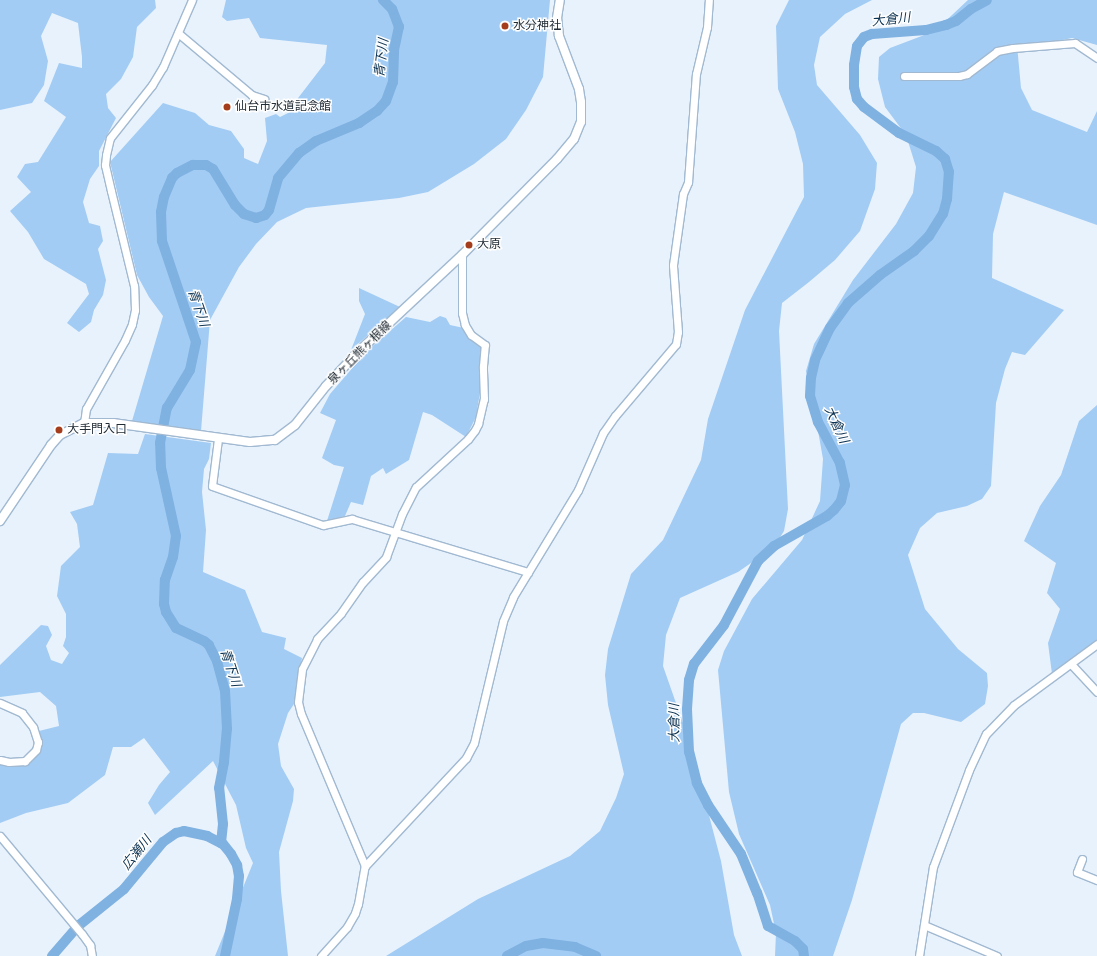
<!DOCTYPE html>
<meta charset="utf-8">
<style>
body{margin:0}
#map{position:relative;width:1097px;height:956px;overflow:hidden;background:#e8f2fc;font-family:"DejaVu Sans","Noto Sans JP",sans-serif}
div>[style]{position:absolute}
.green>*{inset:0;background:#a2ccf4}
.river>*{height:10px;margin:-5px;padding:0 5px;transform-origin:5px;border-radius:5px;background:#7fb1e1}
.roads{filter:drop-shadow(1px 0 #a1b9d1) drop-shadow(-1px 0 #a1b9d1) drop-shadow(0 1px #a1b9d1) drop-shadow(0 -1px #a1b9d1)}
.minor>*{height:7px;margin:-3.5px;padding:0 3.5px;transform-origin:3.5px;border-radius:3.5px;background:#fff}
.major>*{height:8px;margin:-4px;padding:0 4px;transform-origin:4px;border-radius:4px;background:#fff}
.dots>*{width:11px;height:11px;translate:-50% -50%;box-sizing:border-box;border:2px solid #fff;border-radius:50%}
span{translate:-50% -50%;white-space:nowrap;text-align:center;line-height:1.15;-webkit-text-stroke:3px #fff;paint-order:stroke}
.poi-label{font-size:12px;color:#222c35}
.left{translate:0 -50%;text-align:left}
.street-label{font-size:12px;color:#222c35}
.water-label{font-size:13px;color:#0c3251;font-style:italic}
</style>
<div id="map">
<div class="green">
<i style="clip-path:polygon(0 0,155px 0,156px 8px,137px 27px,133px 57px,121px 79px,106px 94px,108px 108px,116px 118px,99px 151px,99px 166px,90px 179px,83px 202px,89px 223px,100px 226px,103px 241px,98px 249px,106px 280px,103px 295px,94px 310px,91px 322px,79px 332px,67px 323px,89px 294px,86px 284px,44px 259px,28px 232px,10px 211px,31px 192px,17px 177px,25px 164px,38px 162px,66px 117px,44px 101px,59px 63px,82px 68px,82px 57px,78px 23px,52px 13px,41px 36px,48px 61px,44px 85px,32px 103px,0 110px)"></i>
<i style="clip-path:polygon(226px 0,550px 0,543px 77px,526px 110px,506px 139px,474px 164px,428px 192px,399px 198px,306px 208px,277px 222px,256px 244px,239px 267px,210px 320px,201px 431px,132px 421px,163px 316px,149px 297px,137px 275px,110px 162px,163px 103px,195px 113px,209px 125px,231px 131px,244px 149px,244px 158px,258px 164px,267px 141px,265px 118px,276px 114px,280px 117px,294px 110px,295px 102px,325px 63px,327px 45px,260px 38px,249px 18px,227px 21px,222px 17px)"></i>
<i style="clip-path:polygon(789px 0,872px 0,845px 14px,820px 37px,814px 65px,817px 85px,860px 135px,877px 163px,875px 189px,860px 231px,835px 260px,809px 282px,782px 303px,779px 331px,788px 509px,784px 531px,774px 547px,738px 572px,680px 598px,666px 635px,663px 666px,690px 743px,721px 861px,734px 935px,742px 956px,386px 956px,478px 899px,570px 856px,600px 831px,616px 798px,624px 774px,608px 705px,605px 675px,608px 649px,631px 574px,663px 540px,701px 460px,708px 419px,745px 310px,804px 197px,803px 164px,795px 132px,778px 89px,776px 26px)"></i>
<i style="clip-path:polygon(968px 0,1097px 0,1097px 45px,1072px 38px,1053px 42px,1017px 45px,1021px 88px,1032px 110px,1087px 132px,1097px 111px,1097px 225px,1004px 192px,993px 234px,992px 278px,1064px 310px,1025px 355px,1012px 352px,1005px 369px,996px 403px,991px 486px,982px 499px,967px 506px,937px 513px,920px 528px,908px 555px,925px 609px,958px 649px,987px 673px,988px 686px,985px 704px,961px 722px,924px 713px,913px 713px,901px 724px,852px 900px,833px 956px,775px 956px,776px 933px,770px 905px,739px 834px,729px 792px,718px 670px,724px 651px,752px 599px,802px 540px,820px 501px,823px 459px,817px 425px,810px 399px,806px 371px,814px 344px,853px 280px,896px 224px,913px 193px,916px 167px,906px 135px,885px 107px,878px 79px,879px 57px,890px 48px,935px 31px)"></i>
<i style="clip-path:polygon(359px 288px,400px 307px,351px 350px,365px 314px,359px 301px)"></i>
<i style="clip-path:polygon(440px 316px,446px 318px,450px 325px,464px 328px,482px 346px,482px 380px,476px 417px,466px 437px,432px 415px,423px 412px,409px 460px,386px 474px,383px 468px,371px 476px,363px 505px,351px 502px,345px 516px,327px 521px,344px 467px,334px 465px,322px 458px,336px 420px,320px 413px,330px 394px,367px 351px,406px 317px,430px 322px)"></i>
<i style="clip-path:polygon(1097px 405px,1097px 641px,1052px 674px,1048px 643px,1060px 609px,1047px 593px,1056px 563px,1024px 541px,1040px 506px,1061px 475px,1079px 421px)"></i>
<i style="clip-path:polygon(145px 434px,211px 443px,209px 459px,204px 469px,202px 492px,206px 530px,203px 572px,245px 590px,262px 632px,286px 638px,284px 649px,302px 658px,294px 704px,288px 713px,278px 744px,281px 766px,294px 789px,293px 801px,279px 852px,281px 891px,288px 956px,215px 956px,253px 863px,246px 848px,236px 805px,213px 761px,155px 815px,148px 803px,159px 785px,170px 772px,144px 738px,131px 747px,113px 747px,105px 775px,68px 803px,26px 813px,0 823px,0 764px,17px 766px,27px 763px,38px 754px,41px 745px,39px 731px,59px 726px,56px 706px,40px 692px,0 697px,0 665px,41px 625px,48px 626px,52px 635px,46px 646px,51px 660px,62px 664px,69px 653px,63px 646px,66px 637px,66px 614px,57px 596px,61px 566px,80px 547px,77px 524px,70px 512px,93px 505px,108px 453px,138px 454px)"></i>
</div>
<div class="river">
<i style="left:221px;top:843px;width:19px;rotate:-84deg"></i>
<i style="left:223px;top:824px;width:36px;rotate:-96deg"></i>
<i style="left:219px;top:788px;width:26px;rotate:-79deg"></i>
<i style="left:224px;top:762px;width:33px;rotate:-85deg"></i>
<i style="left:227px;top:729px;width:38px;rotate:-93deg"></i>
<i style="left:225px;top:691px;width:31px;rotate:-105deg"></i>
<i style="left:217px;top:661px;width:18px;rotate:-117deg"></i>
<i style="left:209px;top:645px;width:6px;rotate:-141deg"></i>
<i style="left:204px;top:641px;width:31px;rotate:-155deg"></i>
<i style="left:176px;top:628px;width:19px;rotate:-122deg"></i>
<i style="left:166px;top:612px;width:8px;rotate:-104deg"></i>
<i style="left:164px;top:604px;width:24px;rotate:-88deg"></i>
<i style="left:165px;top:580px;width:24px;rotate:-71deg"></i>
<i style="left:173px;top:557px;width:21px;rotate:-82deg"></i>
<i style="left:176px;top:536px;width:70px;rotate:-102.4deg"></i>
<i style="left:161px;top:468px;width:25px;rotate:-92deg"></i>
<i style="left:160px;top:443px;width:36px;rotate:-79deg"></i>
<i style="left:167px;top:408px;width:44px;rotate:-58.8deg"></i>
<i style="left:190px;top:370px;width:29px;rotate:-78deg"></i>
<i style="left:196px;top:342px;width:107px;rotate:-108.6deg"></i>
<i style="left:162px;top:241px;width:29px;rotate:-92deg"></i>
<i style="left:161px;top:212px;width:15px;rotate:-79deg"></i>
<i style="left:164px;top:197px;width:21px;rotate:-67deg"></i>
<i style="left:172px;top:178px;width:7px;rotate:-45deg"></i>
<i style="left:177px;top:173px;width:18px;rotate:-27deg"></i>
<i style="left:193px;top:165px;width:13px"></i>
<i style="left:206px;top:165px;width:8px;rotate:30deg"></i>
<i style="left:213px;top:169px;width:42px;rotate:58.6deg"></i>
<i style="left:235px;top:205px;width:13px;rotate:45deg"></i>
<i style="left:244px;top:214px;width:13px;rotate:18deg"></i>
<i style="left:256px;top:218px;width:9px;rotate:-18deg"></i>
<i style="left:265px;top:215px;width:6px;rotate:-51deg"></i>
<i style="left:269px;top:210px;width:33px;rotate:-74deg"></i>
<i style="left:278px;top:178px;width:33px;rotate:-50deg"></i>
<i style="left:299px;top:153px;width:21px;rotate:-35deg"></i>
<i style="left:316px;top:141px;width:47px;rotate:-22.7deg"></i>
<i style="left:359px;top:123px;width:22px;rotate:-34deg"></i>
<i style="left:377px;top:111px;width:13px;rotate:-48deg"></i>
<i style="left:386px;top:101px;width:20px;rotate:-70deg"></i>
<i style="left:393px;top:82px;width:32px;rotate:-88deg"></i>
<i style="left:394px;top:50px;width:24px;rotate:-78deg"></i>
<i style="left:399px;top:27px;width:19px;rotate:-111deg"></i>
<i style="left:392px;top:9px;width:13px;rotate:-135deg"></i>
<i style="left:52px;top:956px;width:40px;rotate:-49deg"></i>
<i style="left:78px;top:926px;width:59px;rotate:-38.8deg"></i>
<i style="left:124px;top:889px;width:61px;rotate:-50.3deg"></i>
<i style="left:163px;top:842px;width:16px;rotate:-35deg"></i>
<i style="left:176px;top:833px;width:8px;rotate:-14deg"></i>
<i style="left:184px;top:831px;width:24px;rotate:12deg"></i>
<i style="left:207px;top:836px;width:18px;rotate:27deg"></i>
<i style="left:223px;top:844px;width:13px;rotate:51deg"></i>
<i style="left:231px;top:854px;width:13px;rotate:61deg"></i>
<i style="left:237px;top:865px;width:11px;rotate:80deg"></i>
<i style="left:239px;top:876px;width:23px;rotate:95deg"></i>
<i style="left:237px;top:899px;width:58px;rotate:101.9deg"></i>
<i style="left:507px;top:956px;width:21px;rotate:-28deg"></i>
<i style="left:526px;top:946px;width:17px;rotate:-10deg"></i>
<i style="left:543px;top:943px;width:32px;rotate:7deg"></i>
<i style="left:575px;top:947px;width:23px;rotate:23deg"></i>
<i style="left:804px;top:956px;width:7px;rotate:-98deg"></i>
<i style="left:803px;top:949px;width:11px;rotate:-135deg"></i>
<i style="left:795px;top:941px;width:31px;rotate:-151deg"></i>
<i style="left:768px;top:926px;width:35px;rotate:-108deg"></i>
<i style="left:757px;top:893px;width:42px;rotate:-112.3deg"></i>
<i style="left:741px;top:854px;width:59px;rotate:-124deg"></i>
<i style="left:708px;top:805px;width:25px;rotate:-117deg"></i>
<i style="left:697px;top:783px;width:32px;rotate:-104deg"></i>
<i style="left:689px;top:752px;width:43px;rotate:-92.7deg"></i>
<i style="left:687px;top:709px;width:29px;rotate:-86deg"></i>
<i style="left:689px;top:680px;width:17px;rotate:-73deg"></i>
<i style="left:694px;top:664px;width:49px;rotate:-52.4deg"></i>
<i style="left:724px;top:625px;width:72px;rotate:-62deg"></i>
<i style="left:758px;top:561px;width:22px;rotate:-43deg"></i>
<i style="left:774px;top:546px;width:61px;rotate:-29.5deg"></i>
<i style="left:827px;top:516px;width:9px;rotate:-41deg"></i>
<i style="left:834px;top:510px;width:11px;rotate:-52deg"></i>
<i style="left:841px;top:501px;width:16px;rotate:-76deg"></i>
<i style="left:845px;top:485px;width:23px;rotate:-103deg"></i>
<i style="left:840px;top:463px;width:47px;rotate:-118.2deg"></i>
<i style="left:818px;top:422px;width:27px;rotate:-107deg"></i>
<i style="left:810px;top:396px;width:18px;rotate:-87deg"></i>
<i style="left:811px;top:378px;width:18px;rotate:-77deg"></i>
<i style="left:815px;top:360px;width:35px;rotate:-65deg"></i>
<i style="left:830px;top:328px;width:31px;rotate:-54deg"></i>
<i style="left:848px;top:303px;width:43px;rotate:-41.2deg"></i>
<i style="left:880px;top:275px;width:42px;rotate:-35.2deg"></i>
<i style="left:914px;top:251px;width:21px;rotate:-45deg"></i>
<i style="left:929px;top:236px;width:26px;rotate:-58deg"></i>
<i style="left:943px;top:214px;width:16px;rotate:-75deg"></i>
<i style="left:947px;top:199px;width:27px;rotate:-86deg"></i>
<i style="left:949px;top:172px;width:14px;rotate:-107deg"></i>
<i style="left:945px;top:159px;width:12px;rotate:-138deg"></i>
<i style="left:936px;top:151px;width:41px;rotate:-154.1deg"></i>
<i style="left:899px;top:133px;width:44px;rotate:-143.4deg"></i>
<i style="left:864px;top:107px;width:11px;rotate:-131deg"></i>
<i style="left:857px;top:99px;width:12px;rotate:-104deg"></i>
<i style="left:854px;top:87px;width:22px;rotate:-90deg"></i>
<i style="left:854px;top:65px;width:19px;rotate:-81deg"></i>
<i style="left:857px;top:46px;width:11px;rotate:-52deg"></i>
<i style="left:864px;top:37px;width:9px;rotate:-21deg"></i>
<i style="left:872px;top:34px;width:54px;rotate:-4.2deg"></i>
<i style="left:926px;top:30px;width:21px;rotate:-14deg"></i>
<i style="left:946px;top:25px;width:11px;rotate:-22deg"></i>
<i style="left:956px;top:21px;width:19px;rotate:-39deg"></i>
<i style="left:971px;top:9px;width:18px;rotate:-29deg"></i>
</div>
<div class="roads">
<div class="minor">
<i style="left:178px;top:33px;width:97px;rotate:40deg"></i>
<i style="left:252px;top:95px;width:13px;rotate:18deg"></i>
<i style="left:904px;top:76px;width:55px"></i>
<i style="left:959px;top:76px;width:8px;rotate:-14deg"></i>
<i style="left:967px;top:74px;width:38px;rotate:-37deg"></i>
<i style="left:997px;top:51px;width:16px;rotate:-11deg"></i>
<i style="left:1013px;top:48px;width:62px;rotate:-4.6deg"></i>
<i style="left:1075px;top:43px;width:27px;rotate:34deg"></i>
<i style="left:84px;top:423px;width:14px;rotate:-82deg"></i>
<i style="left:86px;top:409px;width:79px;rotate:-60.5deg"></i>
<i style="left:125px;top:340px;width:17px;rotate:-66deg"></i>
<i style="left:132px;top:324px;width:14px;rotate:-78deg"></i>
<i style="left:135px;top:310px;width:24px;rotate:-92deg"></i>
<i style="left:134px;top:286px;width:98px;rotate:-103.6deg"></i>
<i style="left:111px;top:191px;width:27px;rotate:-103deg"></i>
<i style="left:105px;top:165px;width:10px;rotate:-84deg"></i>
<i style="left:106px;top:155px;width:17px;rotate:-77deg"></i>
<i style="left:110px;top:138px;width:68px;rotate:-51.6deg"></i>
<i style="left:152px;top:85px;width:21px;rotate:-59deg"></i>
<i style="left:163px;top:67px;width:73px;rotate:-66.6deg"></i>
<i style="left:218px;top:439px;width:47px;rotate:97.3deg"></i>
<i style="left:212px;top:486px;width:118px;rotate:19.4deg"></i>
<i style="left:323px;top:525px;width:30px;rotate:-12deg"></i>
<i style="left:352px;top:519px;width:184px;rotate:16.8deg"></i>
<i style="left:1071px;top:664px;width:38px;rotate:47deg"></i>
<i style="left:0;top:703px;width:24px;rotate:24deg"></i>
<i style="left:22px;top:713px;width:18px;rotate:52deg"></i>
<i style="left:33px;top:727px;width:16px;rotate:72deg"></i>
<i style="left:38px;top:742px;width:8px;rotate:104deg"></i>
<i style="left:36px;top:750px;width:16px;rotate:135deg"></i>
<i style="left:25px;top:761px;width:16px;rotate:176deg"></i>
<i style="left:9px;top:762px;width:9px;rotate:-167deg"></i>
<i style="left:0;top:836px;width:128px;rotate:50.1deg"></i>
<i style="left:82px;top:934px;width:14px;rotate:54deg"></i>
<i style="left:90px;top:945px;width:11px;rotate:80deg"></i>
<i style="left:1082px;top:859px;width:14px;rotate:111deg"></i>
<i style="left:1077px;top:872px;width:22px;rotate:22deg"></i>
<i style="left:365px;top:866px;width:148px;rotate:-46.9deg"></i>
<i style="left:466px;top:758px;width:17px;rotate:-62deg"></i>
<i style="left:474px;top:743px;width:125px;rotate:-76.6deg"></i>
<i style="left:503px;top:621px;width:26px;rotate:-67deg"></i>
<i style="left:513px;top:597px;width:125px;rotate:-58.7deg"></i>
<i style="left:578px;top:490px;width:62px;rotate:-66.3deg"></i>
<i style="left:603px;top:433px;width:21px;rotate:-55deg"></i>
<i style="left:615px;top:416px;width:94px;rotate:-49.7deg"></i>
<i style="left:676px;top:344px;width:12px;rotate:-81deg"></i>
<i style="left:678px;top:332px;width:67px;rotate:-94.3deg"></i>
<i style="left:673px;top:265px;width:72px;rotate:-82deg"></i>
<i style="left:683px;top:194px;width:13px;rotate:-67deg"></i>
<i style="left:688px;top:182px;width:108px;rotate:-85.8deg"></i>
<i style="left:696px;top:74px;width:48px;rotate:-76.8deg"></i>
<i style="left:707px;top:27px;width:27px;rotate:-86deg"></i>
<i style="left:924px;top:925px;width:79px;rotate:23deg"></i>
<i style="left:321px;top:956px;width:39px;rotate:-48deg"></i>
<i style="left:347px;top:927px;width:16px;rotate:-60deg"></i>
<i style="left:355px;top:913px;width:9px;rotate:-72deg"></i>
<i style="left:358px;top:904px;width:39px;rotate:-80deg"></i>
<i style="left:365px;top:866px;width:165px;rotate:-112.8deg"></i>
<i style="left:301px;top:714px;width:12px;rotate:-104deg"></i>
<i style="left:298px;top:702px;width:33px;rotate:-83deg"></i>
<i style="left:302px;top:669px;width:34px;rotate:-63deg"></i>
<i style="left:317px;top:639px;width:35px;rotate:-47deg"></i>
<i style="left:341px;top:613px;width:38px;rotate:-55deg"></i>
<i style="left:363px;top:582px;width:34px;rotate:-47deg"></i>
<i style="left:386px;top:557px;width:46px;rotate:-69.6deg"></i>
<i style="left:402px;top:514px;width:30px;rotate:-63deg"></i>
<i style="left:416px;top:487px;width:71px;rotate:-42.7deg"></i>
<i style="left:468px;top:439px;width:11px;rotate:-52deg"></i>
<i style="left:475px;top:430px;width:7px;rotate:-63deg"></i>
<i style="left:478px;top:424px;width:26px;rotate:-77deg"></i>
<i style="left:484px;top:399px;width:33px;rotate:-92deg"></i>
<i style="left:483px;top:366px;width:21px;rotate:-85deg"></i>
<i style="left:485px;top:345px;width:17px;rotate:-144deg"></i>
<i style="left:471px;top:335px;width:12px;rotate:-121deg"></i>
<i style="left:465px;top:325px;width:12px;rotate:-104deg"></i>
<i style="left:462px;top:313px;width:58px;rotate:-90deg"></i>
<i style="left:919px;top:956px;width:90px;rotate:-81.1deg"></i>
<i style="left:933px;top:867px;width:103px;rotate:-69.6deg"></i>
<i style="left:969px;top:770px;width:40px;rotate:-65deg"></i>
<i style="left:986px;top:734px;width:40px;rotate:-46deg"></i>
<i style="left:1014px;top:705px;width:103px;rotate:-36.3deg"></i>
</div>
<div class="major">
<i style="left:0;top:521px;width:92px;rotate:-56.1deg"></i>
<i style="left:51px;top:445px;width:13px;rotate:-48deg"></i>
<i style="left:60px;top:435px;width:27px;rotate:-27deg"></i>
<i style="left:84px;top:423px;width:29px"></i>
<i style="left:113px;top:423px;width:138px;rotate:7.9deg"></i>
<i style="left:250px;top:442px;width:25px;rotate:-5deg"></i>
<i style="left:275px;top:440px;width:25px;rotate:-37deg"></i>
<i style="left:295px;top:425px;width:50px;rotate:-51.5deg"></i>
<i style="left:326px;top:386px;width:47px;rotate:-46.7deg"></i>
<i style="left:358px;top:352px;width:142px;rotate:-43deg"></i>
<i style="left:462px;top:255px;width:135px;rotate:-45.3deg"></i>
<i style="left:557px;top:159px;width:26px;rotate:-50deg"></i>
<i style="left:574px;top:139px;width:18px;rotate:-68deg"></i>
<i style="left:581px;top:122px;width:20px;rotate:-90deg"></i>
<i style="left:581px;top:102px;width:13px;rotate:-99deg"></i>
<i style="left:579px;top:89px;width:57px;rotate:-110.7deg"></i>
<i style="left:559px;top:36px;width:18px;rotate:-96deg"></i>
<i style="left:557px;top:18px;width:18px;rotate:-81deg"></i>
</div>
</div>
<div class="dots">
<i style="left:505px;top:26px;background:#a43d1b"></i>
<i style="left:227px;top:107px;background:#a43d1b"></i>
<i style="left:469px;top:245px;background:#a43d1b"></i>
<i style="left:59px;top:430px;background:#a43d1b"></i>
</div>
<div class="poi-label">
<span class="left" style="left:513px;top:26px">水分神社</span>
<span class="left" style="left:235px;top:107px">仙台市水道記念館</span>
<span class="left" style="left:477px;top:245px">大原</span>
<span class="left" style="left:67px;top:430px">大手門入口</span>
</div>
<div class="street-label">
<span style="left:360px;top:353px;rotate:-45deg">泉ヶ丘熊ヶ根線</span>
</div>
<div class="water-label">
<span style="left:891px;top:20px;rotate:-6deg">大倉川</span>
<span style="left:382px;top:58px;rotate:-83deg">青下川</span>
<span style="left:198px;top:308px;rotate:71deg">青下川</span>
<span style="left:836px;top:425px;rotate:65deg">大倉川</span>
<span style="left:230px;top:668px;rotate:72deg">青下川</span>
<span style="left:675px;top:723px;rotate:-91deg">大倉川</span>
<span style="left:137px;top:853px;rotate:-51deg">広瀬川</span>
</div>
</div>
